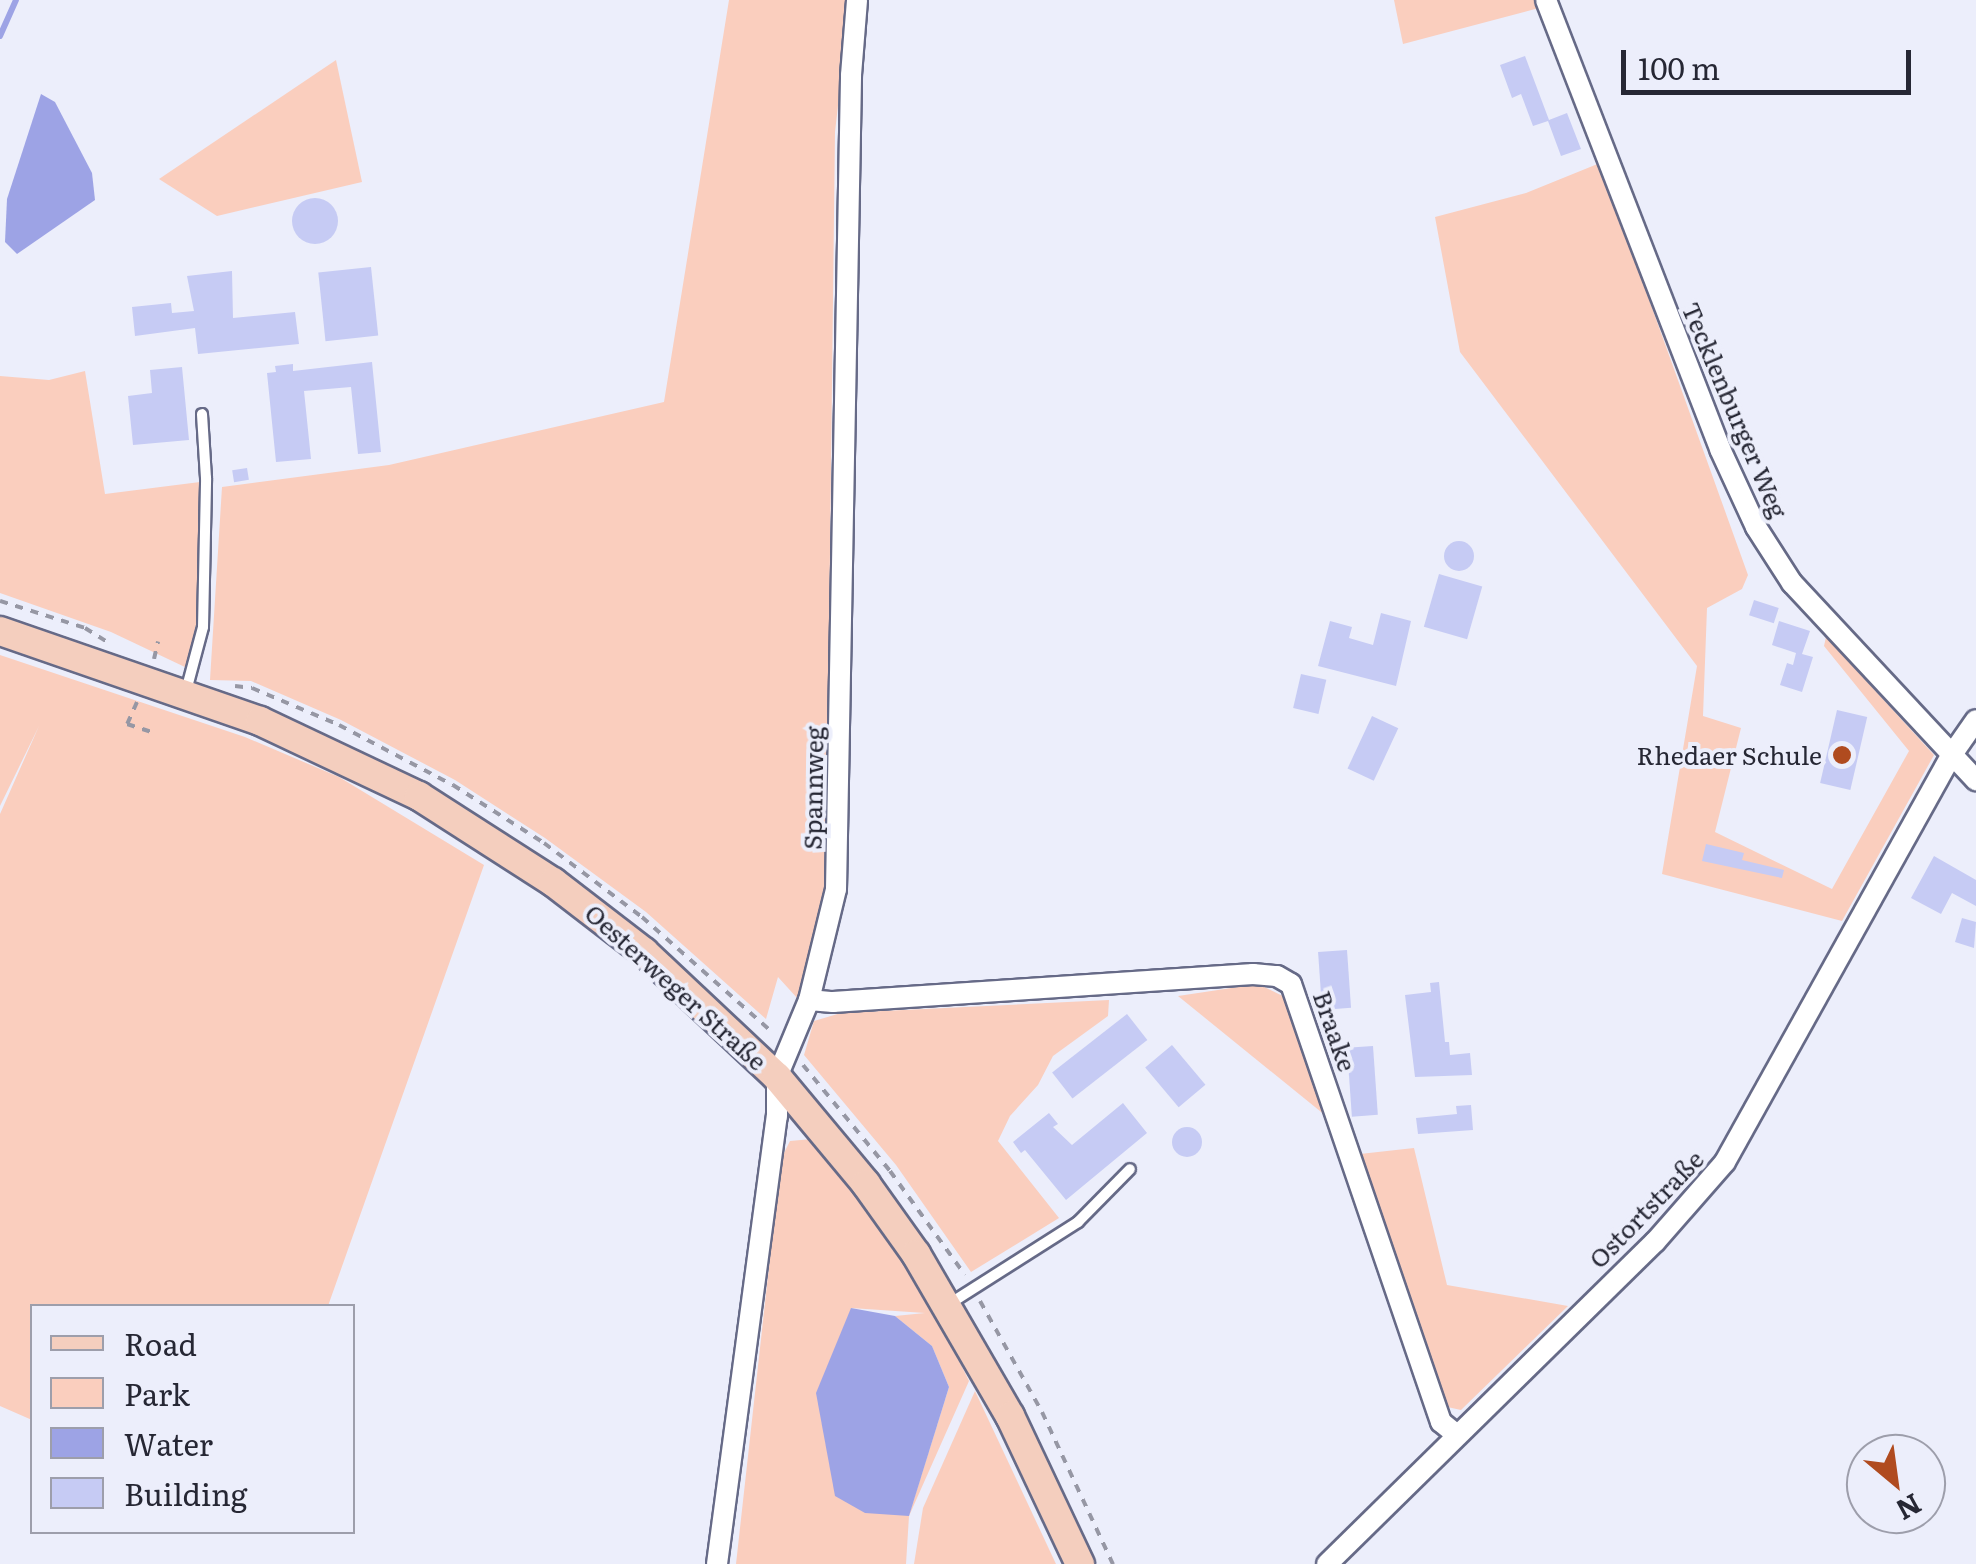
<!DOCTYPE html>
<meta charset="utf-8">
<style>
body{margin:0}
#map{position:relative;width:1976px;height:1564px;overflow:hidden;background:#eceefb;font-family:Literata,serif}
div>[style]{position:absolute}
.green>*{inset:0;background:#facebe}
.water>*{inset:0;background:#9da3e5}
.stream>*{height:6px;margin:-3px;padding:0 3px;transform-origin:3px;border-radius:3px;background:#9da3e5}
.building>*{inset:0;background:#c6cbf4;transform-origin:0 0}
.round{border-radius:50%}
.path>*{height:4px;margin-top:-2px;transform-origin:0;background:repeating-linear-gradient(90deg,#9697a4 0 8px,transparent 0 16px)}
.roads{filter:drop-shadow(2px 0 #666a87) drop-shadow(-2px 0 #666a87) drop-shadow(0 2px #666a87) drop-shadow(0 -2px #666a87)}
.lane>*{height:10px;margin:-5px;padding:0 5px;transform-origin:5px;border-radius:5px;background:#fff}
.street>*{height:20px;margin:-10px;padding:0 10px;transform-origin:10px;border-radius:10px;background:#fff}
.secondary>*{height:28px;margin:-14px;padding:0 14px;transform-origin:14px;border-radius:14px;background:#f4cebe}
.dots>*{width:28px;height:28px;translate:-50% -50%;box-sizing:border-box;border:5px solid #eceefb;border-radius:50%}
span{translate:-50% -50%;white-space:nowrap;text-align:center;line-height:1.15;-webkit-text-stroke:8px #eceefb;paint-order:stroke}
.street-label{font-size:25px;color:#262734}
.poi-label{font-size:25px;color:#262734}
.right{translate:-100% -50%;text-align:right}
.legend{position:absolute;left:30px;top:1304px;width:325px;height:230px;box-sizing:border-box;background:#eceefb;border:2px solid #9d9eab;margin:0;padding:12px 18px;list-style:none;font-size:30px;color:#262734}
.legend li{display:flex;align-items:center;gap:20px;height:50px}
.legend b{width:50px;border:2px solid #9d9eab}
.north{position:absolute;left:1846px;top:1434px;width:100px;height:100px;box-sizing:border-box;background:#eceefb;border:2px solid #9d9eab;border-radius:50%;rotate:151deg;font-size:28px;font-weight:700;line-height:40px;text-align:center;color:#262734}
.north::after{content:'';display:block;margin:auto;width:35px;height:45px;background:#b04b1f;clip-path:polygon(50% 0,100% 100%,50% 72%,0 100%)}
.scale{position:absolute;left:1621px;top:50px;width:290px;height:45px;box-sizing:border-box;border:5px solid #262734;border-top:0;padding-left:12px;font-size:30px;line-height:35px;white-space:nowrap;color:#262734;-webkit-text-stroke:8px #eceefb;paint-order:stroke}
</style>
<div id="map">
<div class="green">
<i style="clip-path:polygon(729px 0,850px 0,835px 132px,826px 890px,798px 999px,778px 977px,766px 1019px,646px 912px,545px 838px,455px 780px,341px 720px,251px 681px,210px 680px,222px 487px,389px 465px,664px 402px)"></i>
<i style="clip-path:polygon(1394px 0,1536px 0,1539px 8px,1403px 44px)"></i>
<i style="clip-path:polygon(336px 60px,362px 182px,217px 216px,159px 179px)"></i>
<i style="clip-path:polygon(1600px 163px,1748px 575px,1742px 589px,1707px 608px,1703px 716px,1741px 728px,1715px 832px,1832px 889px,1909px 751px,1824px 646px,1826px 637px,1934px 755px,1842px 921px,1662px 874px,1697px 666px,1460px 352px,1435px 217px,1526px 193px)"></i>
<i style="clip-path:polygon(85px 371px,105px 494px,200px 482px,196px 625px,187px 668px,111px 632px,0 593px,0 376px,49px 380px)"></i>
<i style="clip-path:polygon(0 655px,245px 737px,339px 777px,484px 865px,328px 1306px,32px 1306px,32px 1420px,0 1406px,0 814px,39px 726px,0 806px)"></i>
<i style="clip-path:polygon(1258px 984px,1293px 1001px,1331px 1120px,1178px 996px)"></i>
<i style="clip-path:polygon(1109px 1000px,1108px 1016px,1053px 1056px,1038px 1085px,1010px 1116px,998px 1141px,1059px 1218px,971px 1272px,896px 1165px,804px 1055px,814px 1021px,841px 1013px)"></i>
<i style="clip-path:polygon(evenodd,812px 1139px,884px 1231px,936px 1314px,969px 1381px,909px 1516px,906px 1564px,736px 1564px,781px 1159px,790px 1141px,812px 1139px,851px 1308px,925px 1313px,895px 1316px,932px 1346px,949px 1387px,909px 1515px,851px 1308px)"></i>
<i style="clip-path:polygon(1414px 1148px,1447px 1285px,1568px 1306px,1461px 1410px,1443px 1406px,1360px 1154px)"></i>
<i style="clip-path:polygon(975px 1391px,1056px 1564px,914px 1564px,923px 1508px)"></i>
</div>
<div class="water">
<i style="clip-path:polygon(41px 94px,55px 102px,92px 173px,95px 200px,17px 254px,5px 242px,7px 199px)"></i>
<i style="clip-path:polygon(851px 1308px,895px 1316px,932px 1346px,949px 1387px,909px 1516px,865px 1513px,835px 1496px,816px 1393px)"></i>
</div>
<div class="stream">
<i style="left:0;top:36px;width:39px;rotate:-66deg"></i>
</div>
<div class="building">
<i style="clip-path:polygon(1525px 56px,1549px 120px,1567px 113px,1581px 149px,1561px 156px,1548px 121px,1533px 126px,1521px 94px,1512px 98px,1500px 65px)"></i>
<i class="round" style="left:292px;top:198px;width:46px;height:46px"></i>
<i style="left:371px;top:267px;width:69px;height:53px;rotate:84deg"></i>
<i style="clip-path:polygon(232px 271px,233px 318px,295px 312px,299px 344px,198px 354px,195px 328px,135px 336px,132px 307px,171px 303px,172px 313px,194px 311px,187px 276px)"></i>
<i style="clip-path:polygon(372px 362px,381px 452px,358px 454px,351px 387px,304px 391px,311px 459px,276px 462px,267px 373px,276px 372px,275px 366px,293px 364px,293px 371px)"></i>
<i style="clip-path:polygon(182px 367px,189px 440px,133px 445px,128px 396px,152px 393px,150px 370px)"></i>
<i style="left:247px;top:468px;width:12px;height:15px;rotate:81deg"></i>
<i class="round" style="left:1444px;top:541px;width:30px;height:30px"></i>
<i style="left:1439px;top:574px;width:45px;height:55px;rotate:16deg"></i>
<i style="left:1754px;top:600px;width:26px;height:16px;rotate:18deg"></i>
<i style="clip-path:polygon(1381px 613px,1411px 621px,1396px 686px,1318px 666px,1330px 621px,1352px 627px,1349px 638px,1373px 645px)"></i>
<i style="clip-path:polygon(1779px 621px,1810px 631px,1802px 654px,1813px 657px,1802px 692px,1780px 685px,1787px 663px,1793px 665px,1796px 653px,1772px 645px)"></i>
<i style="left:1301px;top:674px;width:26px;height:35px;rotate:13deg"></i>
<i style="left:1837px;top:710px;width:31px;height:75px;rotate:13deg"></i>
<i style="left:1372px;top:716px;width:29px;height:58px;rotate:25deg"></i>
<i style="clip-path:polygon(1706px 844px,1744px 853px,1742px 860px,1784px 870px,1782px 878px,1702px 861px)"></i>
<i style="clip-path:polygon(1934px 856px,1976px 880px,1976px 906px,1952px 893px,1941px 914px,1911px 898px)"></i>
<i style="clip-path:polygon(1962px 918px,1976px 922px,1974px 948px,1955px 942px)"></i>
<i style="left:1347px;top:950px;width:58px;height:29px;rotate:86deg"></i>
<i style="clip-path:polygon(1439px 982px,1445px 1042px,1449px 1042px,1450px 1055px,1470px 1053px,1472px 1075px,1415px 1077px,1405px 995px,1431px 992px,1430px 983px)"></i>
<i style="left:1127px;top:1014px;width:33px;height:95px;rotate:52deg"></i>
<i style="left:1172px;top:1045px;width:52px;height:35px;rotate:50deg"></i>
<i style="left:1373px;top:1046px;width:69px;height:26px;rotate:86deg"></i>
<i style="clip-path:polygon(1123px 1103px,1147px 1133px,1066px 1200px,1025px 1150px,1021px 1153px,1013px 1142px,1049px 1113px,1058px 1124px,1053px 1127px,1072px 1145px)"></i>
<i style="clip-path:polygon(1471px 1105px,1473px 1130px,1418px 1134px,1416px 1118px,1457px 1114px,1456px 1106px)"></i>
<i class="round" style="left:1172px;top:1127px;width:30px;height:30px"></i>
</div>
<div class="path">
<i style="left:0;top:601px;width:89px;rotate:17.6deg"></i>
<i style="left:85px;top:628px;width:28px;rotate:32deg"></i>
<i style="left:154px;top:659px;width:18px;rotate:-77deg"></i>
<i style="left:235px;top:686px;width:17px;rotate:7deg"></i>
<i style="left:252px;top:688px;width:95px;rotate:23deg"></i>
<i style="left:339px;top:725px;width:129px;rotate:27.8deg"></i>
<i style="left:453px;top:785px;width:108px;rotate:32.5deg"></i>
<i style="left:544px;top:843px;width:123px;rotate:37.1deg"></i>
<i style="left:642px;top:917px;width:175px;rotate:41.5deg"></i>
<i style="left:137px;top:702px;width:24px;rotate:114deg"></i>
<i style="left:127px;top:724px;width:25px;rotate:18deg"></i>
<i style="left:803px;top:1065px;width:137px;rotate:50.6deg"></i>
<i style="left:890px;top:1171px;width:128px;rotate:54.2deg"></i>
<i style="left:980px;top:1301px;width:127px;rotate:60.8deg"></i>
<i style="left:1042px;top:1412px;width:168px;rotate:65deg"></i>
</div>
<div class="roads">
<div class="lane">
<i style="left:186px;top:691px;width:66px;rotate:-75.1deg"></i>
<i style="left:203px;top:627px;width:149px;rotate:-88.8deg"></i>
<i style="left:206px;top:478px;width:64px;rotate:-93.6deg"></i>
<i style="left:949px;top:1304px;width:153px;rotate:-32.4deg"></i>
<i style="left:1078px;top:1222px;width:74px;rotate:-45.5deg"></i>
</div>
<div class="street">
<i style="left:1546px;top:0;width:482px;rotate:68.8deg"></i>
<i style="left:1720px;top:449px;width:86px;rotate:65.2deg"></i>
<i style="left:1756px;top:527px;width:67px;rotate:57.3deg"></i>
<i style="left:1792px;top:583px;width:270px;rotate:47deg"></i>
<i style="left:809px;top:1000px;width:24px;rotate:5deg"></i>
<i style="left:833px;top:1002px;width:421px;rotate:-3.8deg"></i>
<i style="left:1253px;top:974px;width:24px;rotate:5deg"></i>
<i style="left:1277px;top:976px;width:16px;rotate:30deg"></i>
<i style="left:1291px;top:984px;width:463px;rotate:71.1deg"></i>
<i style="left:1441px;top:1422px;width:19px;rotate:39deg"></i>
<i style="left:717px;top:1564px;width:452px;rotate:-82.4deg"></i>
<i style="left:777px;top:1116px;width:39px;rotate:-90deg"></i>
<i style="left:777px;top:1077px;width:83px;rotate:-67.4deg"></i>
<i style="left:809px;top:1000px;width:114px;rotate:-76.3deg"></i>
<i style="left:836px;top:889px;width:814px;rotate:-88.94deg"></i>
<i style="left:851px;top:75px;width:75px;rotate:-85.4deg"></i>
<i style="left:1327px;top:1564px;width:460px;rotate:-44.5deg"></i>
<i style="left:1655px;top:1242px;width:106px;rotate:-48.8deg"></i>
<i style="left:1725px;top:1162px;width:468px;rotate:-60.9deg"></i>
<i style="left:1953px;top:753px;width:40px;rotate:-55.1deg"></i>
</div>
<div class="secondary">
<i style="left:0;top:631px;width:275px;rotate:19.1deg"></i>
<i style="left:260px;top:721px;width:176px;rotate:25.3deg"></i>
<i style="left:419px;top:796px;width:159px;rotate:32.7deg"></i>
<i style="left:553px;top:882px;width:115px;rotate:37.6deg"></i>
<i style="left:644px;top:952px;width:183px;rotate:43.2deg"></i>
<i style="left:777px;top:1077px;width:139px;rotate:50.2deg"></i>
<i style="left:866px;top:1184px;width:86px;rotate:54.5deg"></i>
<i style="left:916px;top:1254px;width:187px;rotate:59.9deg"></i>
<i style="left:1010px;top:1416px;width:164px;rotate:64.7deg"></i>
</div>
</div>
<div class="dots">
<i style="left:1842px;top:755px;background:#b04b1f"></i>
</div>
<div class="street-label">
<span style="left:1735px;top:410px;rotate:67deg">Tecklenburger Weg</span>
<span style="left:813px;top:788px;rotate:-89deg">Spannweg</span>
<span style="left:676px;top:987px;rotate:42deg">Oesterweger Straße</span>
<span style="left:1335px;top:1031px;rotate:71deg">Braake</span>
<span style="left:1646px;top:1209px;rotate:-46deg">Ostortstraße</span>
</div>
<div class="poi-label">
<span class="right" style="left:1822px;top:755px">Rhedaer Schule</span>
</div>
<ul class="legend">
<li><b style="height:12px;background:#f4cebe"></b>Road</li>
<li><b style="height:28px;background:#facebe"></b>Park</li>
<li><b style="height:28px;background:#9da3e5"></b>Water</li>
<li><b style="height:28px;background:#c6cbf4"></b>Building</li>
</ul>
<div class="north">N</div>
<div class="scale">100 m</div>
</div>
